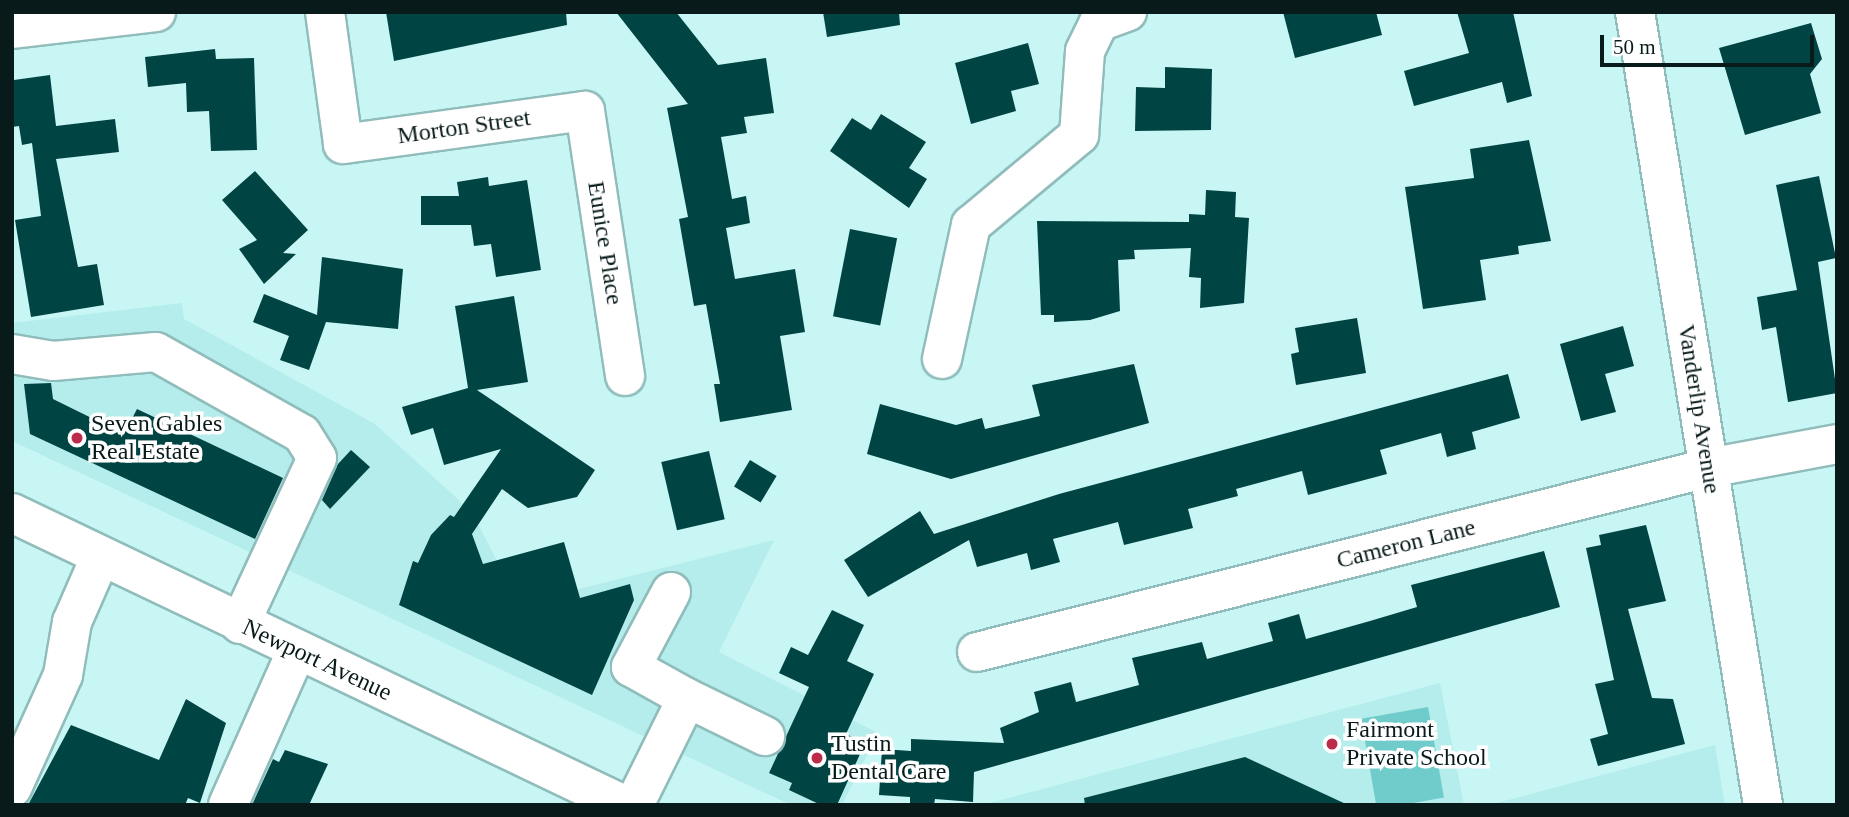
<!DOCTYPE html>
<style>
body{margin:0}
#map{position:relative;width:1849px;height:817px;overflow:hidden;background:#c8f6f5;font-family:Georgia,serif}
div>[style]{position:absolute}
.built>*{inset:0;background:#b4edeb}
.green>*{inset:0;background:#70ccca;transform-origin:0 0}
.building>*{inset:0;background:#004544;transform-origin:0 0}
.roads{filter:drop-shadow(2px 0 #90bdbb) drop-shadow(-2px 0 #90bdbb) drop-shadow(0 2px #90bdbb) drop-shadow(0 -2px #90bdbb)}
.minor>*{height:38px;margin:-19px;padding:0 19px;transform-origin:19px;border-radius:19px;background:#fff}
.major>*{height:38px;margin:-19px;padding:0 19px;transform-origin:19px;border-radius:19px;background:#fff}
.dots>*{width:19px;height:19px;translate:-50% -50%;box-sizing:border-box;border:4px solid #fff;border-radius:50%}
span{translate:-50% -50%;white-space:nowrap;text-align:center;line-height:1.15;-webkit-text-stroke:7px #fff;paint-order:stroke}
.street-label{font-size:24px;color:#081a1a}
.poi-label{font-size:24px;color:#081a1a}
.left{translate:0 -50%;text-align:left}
.frame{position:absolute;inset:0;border:14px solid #081a1a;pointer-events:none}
.scale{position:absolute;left:1600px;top:35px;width:214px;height:32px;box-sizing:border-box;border:4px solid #081a1a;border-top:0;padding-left:9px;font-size:21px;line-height:24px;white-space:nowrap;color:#081a1a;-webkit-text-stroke:5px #fff;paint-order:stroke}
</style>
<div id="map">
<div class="built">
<i style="clip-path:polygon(182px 303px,184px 319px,375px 424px,472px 512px,519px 604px,774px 540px,719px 652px,878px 733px,842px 805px,791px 805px,12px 441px,12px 323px)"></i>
<i style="clip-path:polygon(1440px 683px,1464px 805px,982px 805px)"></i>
<i style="clip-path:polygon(1715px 745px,1725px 805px,1489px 805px)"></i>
</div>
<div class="green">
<i style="left:1428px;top:707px;width:92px;height:68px;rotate:80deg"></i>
</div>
<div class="building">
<i style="clip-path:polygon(386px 12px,566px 12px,567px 25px,394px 61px)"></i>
<i style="clip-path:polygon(616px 12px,676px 12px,718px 65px,766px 58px,774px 113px,744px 117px,747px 133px,721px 137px,732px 199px,746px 196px,750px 223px,726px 228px,735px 279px,795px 269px,805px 332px,780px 336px,792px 410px,720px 422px,714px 384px,720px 384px,706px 304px,694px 306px,679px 219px,688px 217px,667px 108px,688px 104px)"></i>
<i style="clip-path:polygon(823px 12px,899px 12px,900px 25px,827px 37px)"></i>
<i style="clip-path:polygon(1283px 12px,1376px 12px,1382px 35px,1295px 58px)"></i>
<i style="clip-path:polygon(1457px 12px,1513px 12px,1532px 96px,1507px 103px,1502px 82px,1414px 106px,1404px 71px,1469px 53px)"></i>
<i style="clip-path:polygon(1811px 23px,1822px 59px,1810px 74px,1821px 113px,1745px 135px,1719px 48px)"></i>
<i style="clip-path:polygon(1028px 43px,1039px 84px,1011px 91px,1016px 111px,971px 124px,955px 63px)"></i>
<i style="clip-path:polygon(215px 49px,216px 59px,254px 58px,257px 150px,211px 151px,209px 111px,187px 112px,186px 83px,148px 87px,145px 57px)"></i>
<i style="clip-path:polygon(1165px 67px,1212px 69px,1211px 130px,1135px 131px,1136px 87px,1165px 88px)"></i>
<i style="clip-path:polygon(50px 75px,56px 126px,115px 119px,119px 152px,56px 159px,78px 267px,97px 264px,104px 305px,31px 317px,15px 220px,41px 216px,32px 143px,22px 145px,19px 126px,12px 127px,12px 86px,14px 80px)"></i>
<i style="clip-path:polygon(881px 114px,926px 142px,909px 168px,927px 179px,909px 208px,830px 151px,852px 118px,871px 130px)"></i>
<i style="clip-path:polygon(1529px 140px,1551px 241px,1518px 246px,1519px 254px,1480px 260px,1486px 300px,1423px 309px,1405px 187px,1474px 178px,1470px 149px)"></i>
<i style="clip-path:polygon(255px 171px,308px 230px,283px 253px,296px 254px,264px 284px,239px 249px,257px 240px,222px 200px)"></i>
<i style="clip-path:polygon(1819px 176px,1836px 258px,1818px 262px,1837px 393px,1788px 402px,1776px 327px,1762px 330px,1757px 297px,1797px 290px,1776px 185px)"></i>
<i style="clip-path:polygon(488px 177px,489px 186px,527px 180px,541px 270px,496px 277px,491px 244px,474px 246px,471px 225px,421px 225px,421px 196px,459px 196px,457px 182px)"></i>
<i style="clip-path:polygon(1206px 190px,1236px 192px,1235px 217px,1249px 218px,1244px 303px,1200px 308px,1201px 278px,1189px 277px,1191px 248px,1134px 250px,1135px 259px,1118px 260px,1120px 311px,1090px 320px,1054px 322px,1054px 315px,1041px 315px,1037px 221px,1189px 222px,1189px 214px,1205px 215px)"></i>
<i style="left:850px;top:229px;width:48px;height:89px;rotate:11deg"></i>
<i style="clip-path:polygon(322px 257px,403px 269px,398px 329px,326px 322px,309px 370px,280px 360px,289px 336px,253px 322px,264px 294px,317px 315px)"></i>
<i style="clip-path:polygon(514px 296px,528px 382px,477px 390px,595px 470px,577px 497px,528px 508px,502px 489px,472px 534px,483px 564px,564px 542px,580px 598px,630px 584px,634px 600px,592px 695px,399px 605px,413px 561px,418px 563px,431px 535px,450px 515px,454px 517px,501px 449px,444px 465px,433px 428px,411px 435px,402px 407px,468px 388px,455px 306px)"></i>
<i style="clip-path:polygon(1357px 318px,1366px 373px,1296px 385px,1291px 354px,1299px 352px,1295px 328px)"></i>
<i style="clip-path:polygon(1623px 326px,1634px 366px,1605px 374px,1616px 412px,1581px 421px,1560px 344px)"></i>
<i style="clip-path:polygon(1134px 364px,1149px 423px,951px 479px,867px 454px,880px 404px,956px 425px,982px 418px,985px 429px,1040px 416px,1032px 385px)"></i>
<i style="clip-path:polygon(1508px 374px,1520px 418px,1472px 432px,1476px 449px,1447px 457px,1441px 433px,1380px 450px,1387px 474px,1308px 495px,1302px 471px,1236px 489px,1238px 496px,1188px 509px,1193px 528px,1124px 545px,1118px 522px,1053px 539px,1060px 562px,1031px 570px,1027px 553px,977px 567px,969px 540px,868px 597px,844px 560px,920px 511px,934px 534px,1059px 494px)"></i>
<i style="clip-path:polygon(51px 383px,53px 399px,124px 434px,137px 409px,283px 478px,255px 539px,30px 434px,24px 384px)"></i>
<i style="clip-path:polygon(351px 450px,370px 467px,330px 509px,322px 500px,338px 464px)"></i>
<i style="left:709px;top:451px;width:70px;height:49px;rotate:77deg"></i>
<i style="left:750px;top:460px;width:31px;height:31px;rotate:31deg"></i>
<i style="clip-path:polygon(1646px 525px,1666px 601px,1628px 609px,1652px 698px,1673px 699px,1685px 744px,1598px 766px,1590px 739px,1608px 734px,1595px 684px,1614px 680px,1586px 548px,1601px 545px,1599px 535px)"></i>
<i style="clip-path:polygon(1544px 551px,1560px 607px,974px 772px,973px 802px,935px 799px,934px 805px,910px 805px,910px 797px,879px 795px,882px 749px,911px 751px,911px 739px,1004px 743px,1000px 728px,1039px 712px,1034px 692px,1071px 682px,1076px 702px,1139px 685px,1132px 658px,1202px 642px,1207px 659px,1273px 641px,1268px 623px,1299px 614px,1306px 639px,1370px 621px,1417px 607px,1411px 585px)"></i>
<i style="clip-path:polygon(832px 610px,864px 625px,847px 661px,874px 674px,846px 734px,865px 743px,837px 805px,821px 805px,789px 790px,792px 783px,769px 773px,809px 687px,779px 673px,791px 647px,808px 655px)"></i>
<i style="clip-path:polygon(186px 699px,226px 723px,200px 803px,188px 798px,185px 805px,28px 805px,71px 725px,159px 760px)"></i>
<i style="clip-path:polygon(285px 750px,328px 764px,309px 805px,252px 805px,273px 759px,279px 762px)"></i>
<i style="clip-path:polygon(1245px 757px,1348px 805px,1085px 805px,1084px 798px)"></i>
</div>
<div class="roads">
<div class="minor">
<i style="left:325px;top:12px;width:133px;rotate:82.2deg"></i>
<i style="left:343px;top:144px;width:244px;rotate:-7.8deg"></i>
<i style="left:585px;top:111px;width:268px;rotate:81.4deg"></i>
<i style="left:1635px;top:12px;width:803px;rotate:80.83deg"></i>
<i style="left:12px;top:29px;width:145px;rotate:-6.7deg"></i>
<i style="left:12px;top:354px;width:42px;rotate:9.7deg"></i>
<i style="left:53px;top:361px;width:103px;rotate:-5deg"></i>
<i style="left:156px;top:352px;width:167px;rotate:29.3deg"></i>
<i style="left:302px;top:434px;width:28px;rotate:58deg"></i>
<i style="left:317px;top:458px;width:183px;rotate:114.9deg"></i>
<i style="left:942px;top:359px;width:137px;rotate:-77.8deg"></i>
<i style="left:971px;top:225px;width:141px;rotate:-39.8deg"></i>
<i style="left:1079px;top:135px;width:84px;rotate:-85.9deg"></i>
<i style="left:1085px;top:51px;width:32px;rotate:-64deg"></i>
<i style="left:1099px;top:22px;width:30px;rotate:-20deg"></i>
<i style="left:671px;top:592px;width:85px;rotate:118.1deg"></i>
<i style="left:631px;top:667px;width:64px;rotate:29deg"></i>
<i style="left:977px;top:652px;width:754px;rotate:-14.13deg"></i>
<i style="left:1708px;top:468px;width:131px;rotate:-10.5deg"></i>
<i style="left:12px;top:788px;width:124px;rotate:-65.7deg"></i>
<i style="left:63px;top:675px;width:54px;rotate:-80.4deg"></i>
<i style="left:72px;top:622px;width:70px;rotate:-66.4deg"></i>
<i style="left:228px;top:805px;width:170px;rotate:-66deg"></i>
<i style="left:634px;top:805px;width:119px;rotate:-63.6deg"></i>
<i style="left:687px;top:698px;width:87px;rotate:26deg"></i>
</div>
<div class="major">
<i style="left:12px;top:513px;width:678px;rotate:25.51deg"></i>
</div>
</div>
<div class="dots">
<i style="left:77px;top:438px;background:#bc2b4c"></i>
<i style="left:1332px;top:744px;background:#bc2b4c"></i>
<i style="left:817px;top:758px;background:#bc2b4c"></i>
</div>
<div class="street-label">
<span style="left:464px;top:127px;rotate:-8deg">Morton Street</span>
<span style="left:605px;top:243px;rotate:81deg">Eunice Place</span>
<span style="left:1699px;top:409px;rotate:81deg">Vanderlip Avenue</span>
<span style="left:1406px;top:544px;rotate:-14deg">Cameron Lane</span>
<span style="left:317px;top:660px;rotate:25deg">Newport Avenue</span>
</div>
<div class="poi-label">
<span class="left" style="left:91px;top:438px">Seven Gables<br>Real Estate</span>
<span class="left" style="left:1346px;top:744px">Fairmont<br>Private School</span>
<span class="left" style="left:831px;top:758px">Tustin<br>Dental Care</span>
</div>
<div class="frame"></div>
<div class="scale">50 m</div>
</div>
